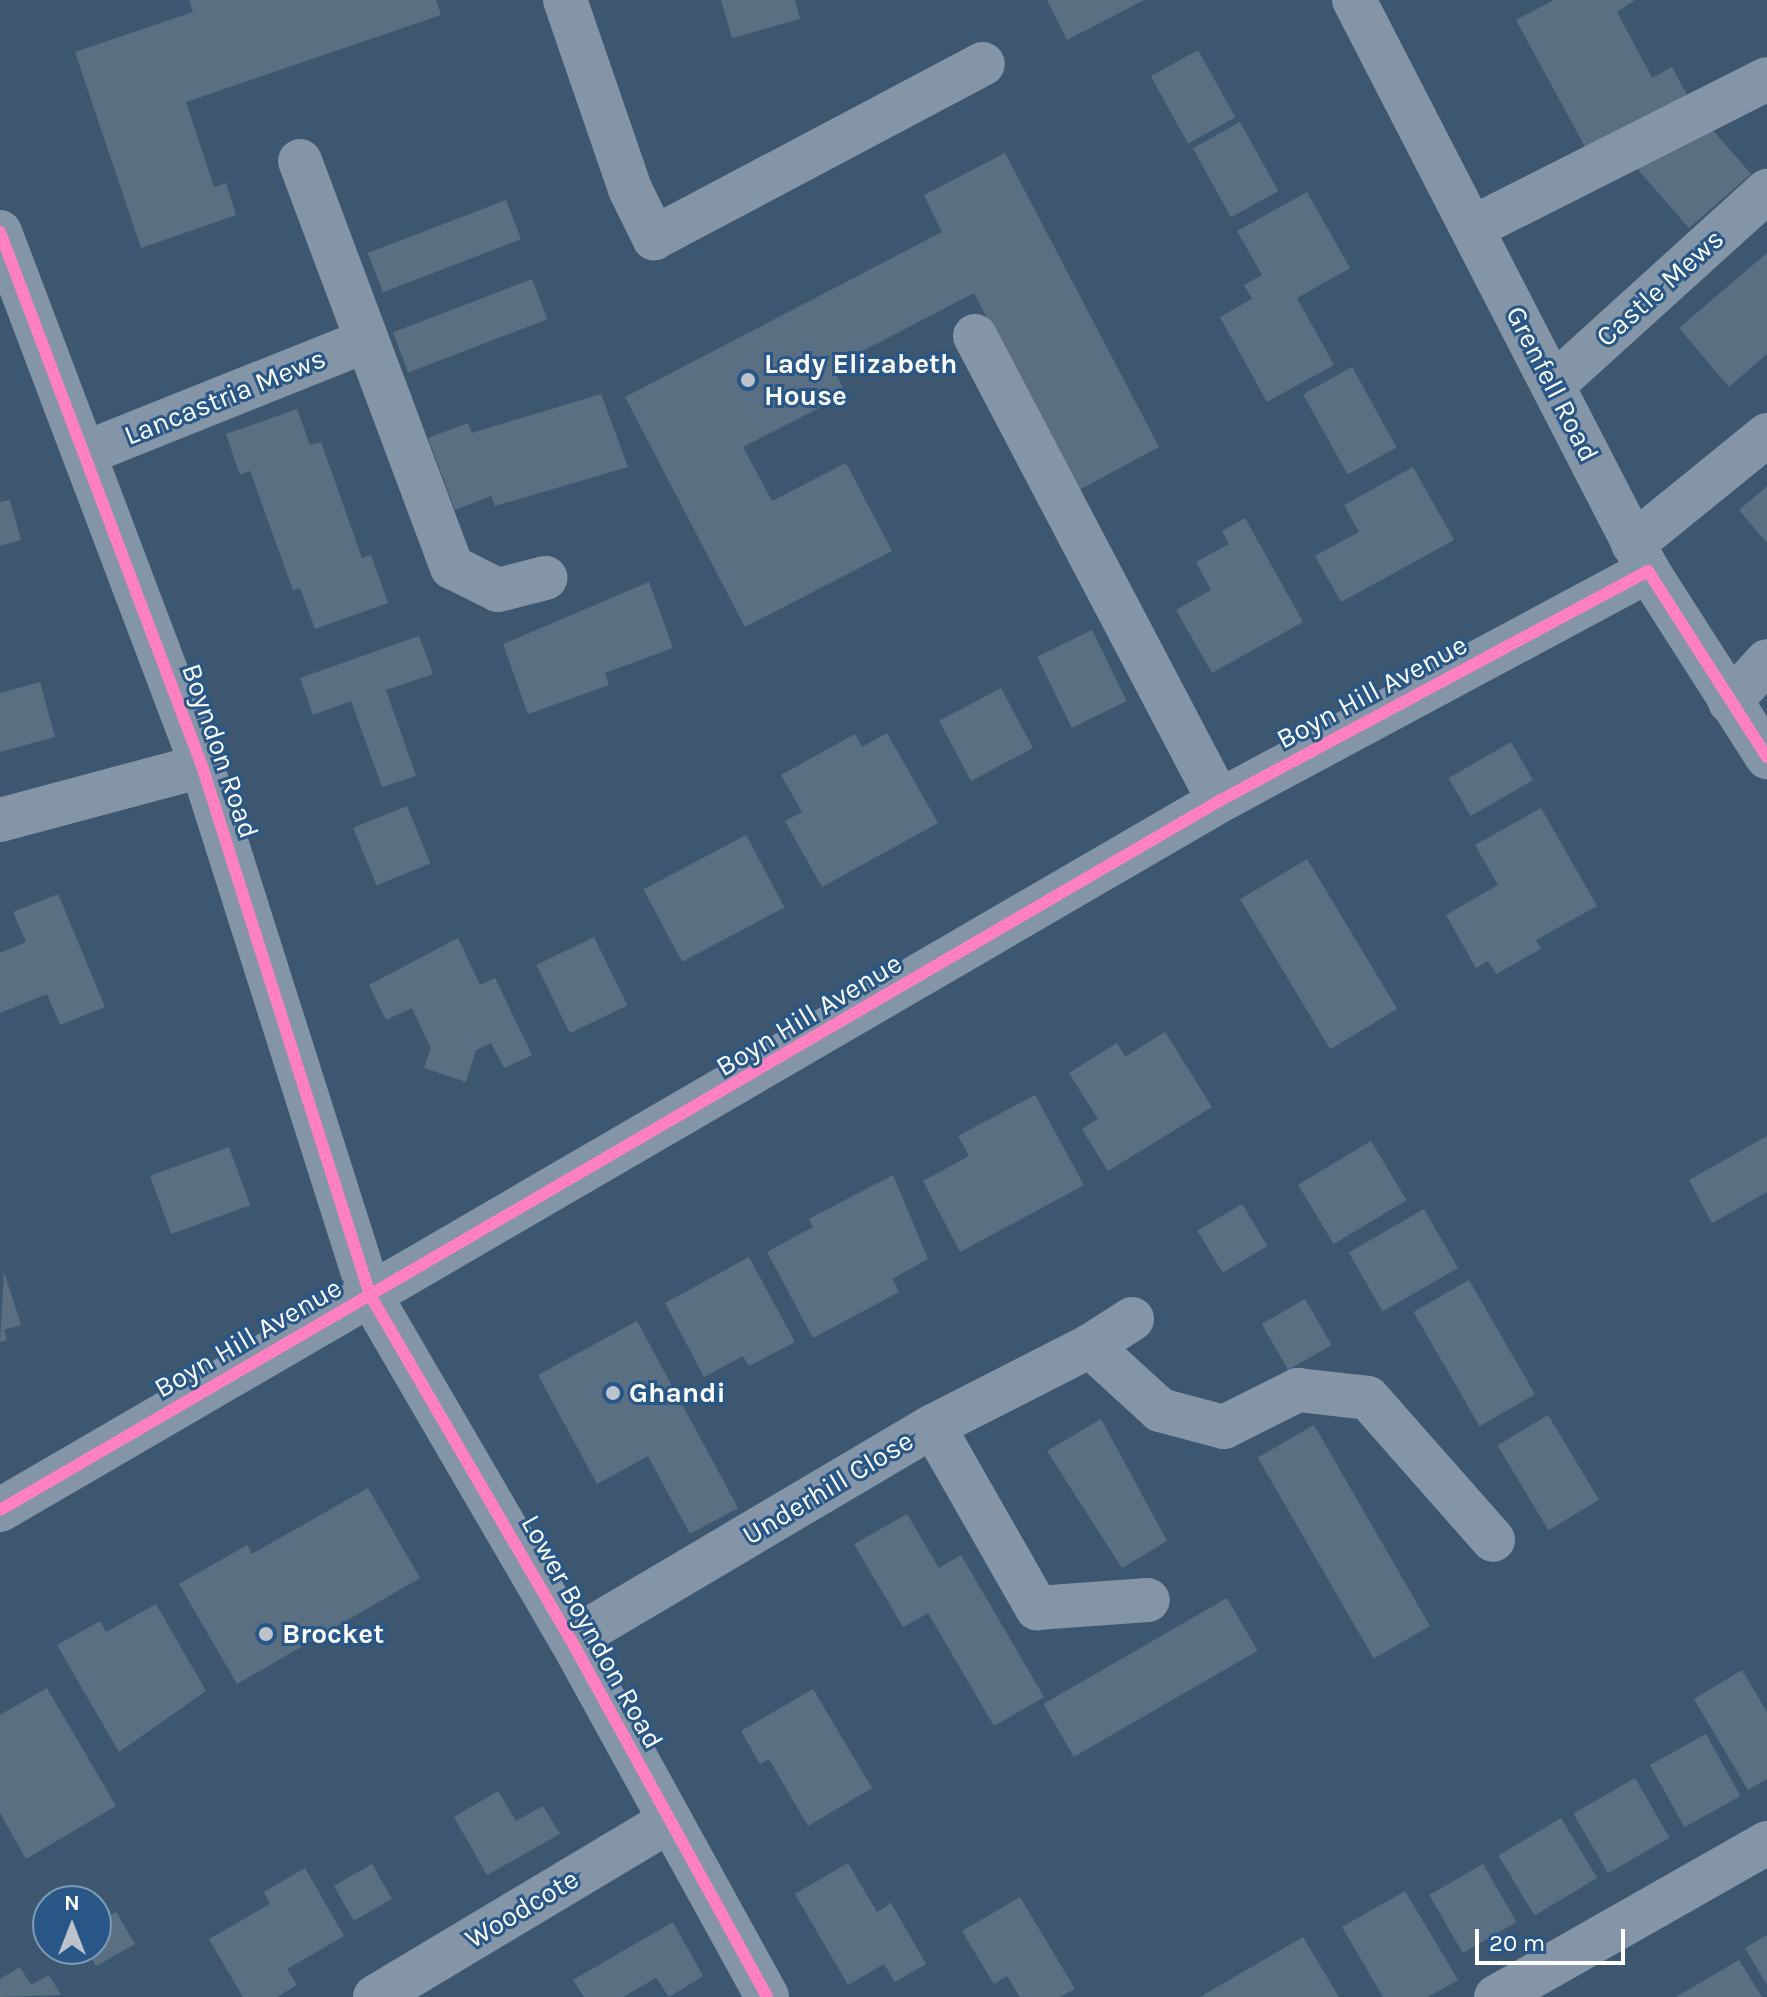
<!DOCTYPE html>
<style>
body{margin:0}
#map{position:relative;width:1767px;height:1997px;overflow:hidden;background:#3e5771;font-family:Karla,sans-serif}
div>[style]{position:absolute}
.building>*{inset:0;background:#5b6f83;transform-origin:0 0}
.minor>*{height:44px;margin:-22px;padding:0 22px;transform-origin:22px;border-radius:22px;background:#8495a7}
.cycleway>*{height:12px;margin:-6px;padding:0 6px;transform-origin:6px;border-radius:6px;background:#ff80c0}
.dots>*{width:22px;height:22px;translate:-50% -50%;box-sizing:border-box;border:4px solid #285787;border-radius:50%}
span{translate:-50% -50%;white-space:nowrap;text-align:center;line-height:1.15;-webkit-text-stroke:6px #285787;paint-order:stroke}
.street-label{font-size:28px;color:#fff}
.poi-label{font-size:28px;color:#fff;font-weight:700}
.left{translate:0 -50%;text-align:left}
.north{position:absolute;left:32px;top:1885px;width:80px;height:80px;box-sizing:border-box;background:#285787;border:2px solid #7e9ab7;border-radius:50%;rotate:0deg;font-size:22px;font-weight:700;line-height:32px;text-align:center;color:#fff}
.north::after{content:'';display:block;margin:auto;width:28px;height:36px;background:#bbc4cd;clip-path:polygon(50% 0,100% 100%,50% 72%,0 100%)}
.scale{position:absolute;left:1475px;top:1929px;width:150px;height:36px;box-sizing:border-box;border:4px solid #fff;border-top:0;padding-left:10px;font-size:24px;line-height:28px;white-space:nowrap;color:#fff;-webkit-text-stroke:6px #285787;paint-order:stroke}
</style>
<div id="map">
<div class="building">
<i style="clip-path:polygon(189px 0,436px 0,441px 15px,186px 102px,214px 187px,226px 183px,236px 215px,141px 248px,75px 52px,193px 12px)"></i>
<i style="clip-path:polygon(721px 0,795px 0,800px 19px,732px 38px)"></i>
<i style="clip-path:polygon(1047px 0,1144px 0,1067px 40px)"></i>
<i style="clip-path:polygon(1554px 0,1635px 0,1617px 12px,1652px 78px,1672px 67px,1691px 102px,1590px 156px,1516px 20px)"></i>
<i style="left:1198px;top:50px;width:77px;height:54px;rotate:61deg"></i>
<i style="left:1240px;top:122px;width:79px;height:54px;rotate:61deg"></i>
<i style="clip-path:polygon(1710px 127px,1751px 174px,1689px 228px,1634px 165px)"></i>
<i style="clip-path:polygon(1005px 153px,1159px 447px,1077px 491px,974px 293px,832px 367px,846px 394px,743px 447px,772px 501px,846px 463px,892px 551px,745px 627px,625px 397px,942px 232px,924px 195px)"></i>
<i style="clip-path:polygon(1307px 192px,1350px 268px,1297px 298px,1334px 365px,1267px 402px,1220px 317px,1252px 299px,1244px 285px,1262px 275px,1237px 231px)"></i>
<i style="left:506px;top:200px;width:42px;height:148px;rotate:69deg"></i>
<i style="clip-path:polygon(1767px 253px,1767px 354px,1729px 387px,1679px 328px)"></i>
<i style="left:532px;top:279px;width:43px;height:149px;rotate:69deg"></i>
<i style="left:1352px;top:367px;width:92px;height:56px;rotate:61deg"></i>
<i style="clip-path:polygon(601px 394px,628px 467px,495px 506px,491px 496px,455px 510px,428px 438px,468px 423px,472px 433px)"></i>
<i style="clip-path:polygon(297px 409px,310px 445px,321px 442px,362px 558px,371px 555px,388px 603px,315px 629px,300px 588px,293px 590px,250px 471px,240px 475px,226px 434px)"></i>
<i style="clip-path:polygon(1413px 467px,1454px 540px,1341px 602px,1315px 556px,1359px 532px,1344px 505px)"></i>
<i style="clip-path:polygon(1767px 486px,1767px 543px,1739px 510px)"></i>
<i style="clip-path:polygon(10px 500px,21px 540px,0 546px,0 502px)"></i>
<i style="clip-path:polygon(1245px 518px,1303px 622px,1212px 673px,1176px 610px,1211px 590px,1196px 562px,1229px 544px,1222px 531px)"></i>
<i style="clip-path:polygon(649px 582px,673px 648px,605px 673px,609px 685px,528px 714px,503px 644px)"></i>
<i style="left:1092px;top:630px;width:79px;height:61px;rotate:64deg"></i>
<i style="clip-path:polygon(419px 636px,433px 674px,386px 690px,416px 776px,382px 787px,351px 701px,313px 715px,300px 678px)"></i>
<i style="clip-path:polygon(40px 682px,55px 737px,0 752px,0 693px)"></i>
<i style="left:1001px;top:688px;width:68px;height:70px;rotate:62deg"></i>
<i style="clip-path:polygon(887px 733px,938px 823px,822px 887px,785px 821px,802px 812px,781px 775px,855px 734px,862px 747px)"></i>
<i style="left:1511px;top:742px;width:44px;height:72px;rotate:60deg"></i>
<i style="left:407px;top:806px;width:62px;height:58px;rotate:68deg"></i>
<i style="clip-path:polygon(1541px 808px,1597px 906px,1536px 940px,1541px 949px,1496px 974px,1488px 961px,1476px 968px,1446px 915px,1498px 885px,1475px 845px)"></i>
<i style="left:746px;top:835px;width:82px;height:116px;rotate:62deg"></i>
<i style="left:1307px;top:859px;width:175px;height:78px;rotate:59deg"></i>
<i style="clip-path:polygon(58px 894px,105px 1007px,60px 1025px,47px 994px,0 1013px,0 953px,26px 942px,13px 912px)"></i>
<i style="left:594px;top:937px;width:76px;height:64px;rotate:64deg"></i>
<i style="clip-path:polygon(458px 938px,480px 985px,495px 978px,532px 1055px,504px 1068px,491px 1043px,476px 1050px,466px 1082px,424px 1068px,431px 1048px,412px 1008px,386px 1020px,369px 985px)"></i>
<i style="clip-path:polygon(1165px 1032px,1212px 1107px,1108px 1171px,1082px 1129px,1098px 1119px,1069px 1073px,1117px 1043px,1125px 1057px)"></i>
<i style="clip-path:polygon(1035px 1095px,1084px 1185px,960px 1252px,923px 1181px,969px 1156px,958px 1136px)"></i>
<i style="clip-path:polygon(1767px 1136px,1767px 1192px,1712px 1223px,1689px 1180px)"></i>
<i style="left:1371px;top:1141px;width:69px;height:85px;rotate:59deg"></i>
<i style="left:229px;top:1147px;width:62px;height:84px;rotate:70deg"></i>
<i style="clip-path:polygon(893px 1175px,928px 1259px,892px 1279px,899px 1292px,813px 1338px,767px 1252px,813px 1227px,809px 1219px)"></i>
<i style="left:1242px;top:1204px;width:49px;height:52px;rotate:59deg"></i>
<i style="left:1424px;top:1209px;width:68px;height:87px;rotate:60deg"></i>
<i style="clip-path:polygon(749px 1257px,795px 1342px,749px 1366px,743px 1356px,704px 1377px,665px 1303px)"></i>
<i style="clip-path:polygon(4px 1272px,21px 1325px,4px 1330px,7px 1340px,0 1342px)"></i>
<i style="left:1469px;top:1280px;width:132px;height:64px;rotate:60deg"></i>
<i style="left:1305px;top:1299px;width:53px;height:50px;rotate:60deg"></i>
<i style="clip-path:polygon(637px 1321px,738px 1508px,690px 1534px,648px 1456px,597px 1484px,538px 1375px)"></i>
<i style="left:1548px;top:1415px;width:99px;height:59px;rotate:59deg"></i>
<i style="clip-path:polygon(1101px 1419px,1167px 1541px,1122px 1568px,1047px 1451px)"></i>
<i style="left:1314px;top:1425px;width:232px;height:65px;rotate:60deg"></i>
<i style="clip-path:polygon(368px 1488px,420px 1578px,237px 1684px,179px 1584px,247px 1545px,252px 1554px)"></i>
<i style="clip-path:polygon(907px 1514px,939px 1568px,961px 1555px,1044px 1697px,994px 1726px,928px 1613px,903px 1627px,854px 1544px)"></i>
<i style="left:1227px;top:1598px;width:61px;height:212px;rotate:60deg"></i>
<i style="clip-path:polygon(156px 1604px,206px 1691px,119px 1752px,57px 1645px,100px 1621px,106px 1632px)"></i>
<i style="clip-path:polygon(1742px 1670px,1767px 1712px,1767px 1779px,1748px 1790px,1694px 1699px)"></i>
<i style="clip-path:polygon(47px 1688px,116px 1806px,26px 1859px,0 1813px,0 1715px)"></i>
<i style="clip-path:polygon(813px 1689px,872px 1788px,808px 1826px,769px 1759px,760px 1764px,741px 1731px)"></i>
<i style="left:1706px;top:1734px;width:71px;height:64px;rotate:61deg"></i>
<i style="left:1635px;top:1778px;width:69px;height:71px;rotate:60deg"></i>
<i style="clip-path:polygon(498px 1791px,516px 1821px,543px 1806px,560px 1834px,487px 1875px,454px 1817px)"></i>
<i style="left:1561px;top:1818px;width:70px;height:73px;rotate:59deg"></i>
<i style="clip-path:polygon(848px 1863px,877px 1912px,891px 1903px,926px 1964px,895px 1982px,884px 1964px,848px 1985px,795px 1894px)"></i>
<i style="left:372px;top:1864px;width:40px;height:44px;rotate:60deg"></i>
<i style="left:1483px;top:1864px;width:67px;height:62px;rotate:60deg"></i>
<i style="clip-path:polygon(305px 1868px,344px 1936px,287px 1969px,297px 1985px,277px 1997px,243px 1997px,209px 1939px,270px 1904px,264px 1892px)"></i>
<i style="clip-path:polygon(1405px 1891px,1458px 1980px,1428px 1997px,1383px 1997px,1342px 1927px)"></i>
<i style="clip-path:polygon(1020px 1897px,1075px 1989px,1060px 1997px,1020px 1997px,1007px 1976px,994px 1984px,962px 1931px)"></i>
<i style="clip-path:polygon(116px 1912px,135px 1944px,96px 1966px,86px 1949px,96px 1949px,96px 1924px)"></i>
<i style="clip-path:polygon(673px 1922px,703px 1976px,669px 1997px,656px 1978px,623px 1997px,584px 1997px,573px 1980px)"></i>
<i style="clip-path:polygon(1767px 1935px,1767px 1985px,1745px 1948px)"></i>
<i style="clip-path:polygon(1303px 1937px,1339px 1997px,1200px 1997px)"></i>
<i style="clip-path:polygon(1739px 1960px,1762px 1997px,1676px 1997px)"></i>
<i style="clip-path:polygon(20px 1967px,31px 1985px,49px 1975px,61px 1995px,0 1997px,0 1979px)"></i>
</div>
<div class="minor">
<i style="left:565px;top:0;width:200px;rotate:71deg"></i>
<i style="left:630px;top:189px;width:55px;rotate:63.9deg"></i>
<i style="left:654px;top:238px;width:372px;rotate:-27.9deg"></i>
<i style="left:1354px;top:0;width:642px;rotate:62.76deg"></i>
<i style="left:1648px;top:571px;width:221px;rotate:57.4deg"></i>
<i style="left:300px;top:161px;width:434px;rotate:69.5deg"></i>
<i style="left:452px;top:567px;width:51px;rotate:26.6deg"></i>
<i style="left:498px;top:590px;width:49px;rotate:-14.3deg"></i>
<i style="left:1472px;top:228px;width:330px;rotate:-26.8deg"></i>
<i style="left:0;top:232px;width:571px;rotate:69.28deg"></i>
<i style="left:202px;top:766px;width:555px;rotate:72.38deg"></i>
<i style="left:370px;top:1295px;width:399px;rotate:59.8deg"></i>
<i style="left:571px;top:1640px;width:407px;rotate:61.2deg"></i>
<i style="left:975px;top:336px;width:525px;rotate:62.31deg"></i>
<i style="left:1553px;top:385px;width:289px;rotate:-42.2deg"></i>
<i style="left:88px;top:452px;width:296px;rotate:-21.8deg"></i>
<i style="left:1633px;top:544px;width:173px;rotate:-39.1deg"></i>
<i style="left:1730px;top:702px;width:55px;rotate:-47.9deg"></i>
<i style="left:0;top:820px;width:209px;rotate:-15deg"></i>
<i style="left:1090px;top:1346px;width:50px;rotate:-32.7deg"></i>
<i style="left:933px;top:1426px;width:210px;rotate:60.3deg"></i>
<i style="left:1037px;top:1608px;width:111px;rotate:-4.1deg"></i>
<i style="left:0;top:1510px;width:1410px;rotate:-30.18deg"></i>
<i style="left:1219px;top:801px;width:487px;rotate:-28.2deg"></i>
<i style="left:571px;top:1640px;width:421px;rotate:-30.6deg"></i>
<i style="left:933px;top:1426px;width:176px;rotate:-27deg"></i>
<i style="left:1090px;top:1346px;width:95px;rotate:42.4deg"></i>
<i style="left:1160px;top:1410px;width:66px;rotate:14.9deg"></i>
<i style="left:1224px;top:1427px;width:83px;rotate:-26.6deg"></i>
<i style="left:1298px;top:1390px;width:70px;rotate:6.5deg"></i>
<i style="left:1368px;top:1398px;width:189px;rotate:48.6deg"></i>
<i style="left:375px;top:1997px;width:343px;rotate:-30.9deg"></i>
<i style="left:1496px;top:1997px;width:312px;rotate:-29.6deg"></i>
</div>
<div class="cycleway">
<i style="left:0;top:232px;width:571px;rotate:69.28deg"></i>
<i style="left:202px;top:766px;width:555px;rotate:72.38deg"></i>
<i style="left:370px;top:1295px;width:399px;rotate:59.8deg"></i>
<i style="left:571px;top:1640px;width:407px;rotate:61.2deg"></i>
<i style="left:0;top:1510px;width:1410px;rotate:-30.18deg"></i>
<i style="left:1219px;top:801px;width:487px;rotate:-28.2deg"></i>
<i style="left:1648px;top:571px;width:221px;rotate:57.4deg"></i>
</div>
<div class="dots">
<i style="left:748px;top:380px;background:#bbc4cd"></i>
<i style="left:613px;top:1393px;background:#bbc4cd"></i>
<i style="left:266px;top:1634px;background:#bbc4cd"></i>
</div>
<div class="street-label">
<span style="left:1660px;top:288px;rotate:-42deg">Castle Mews</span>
<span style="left:1552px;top:384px;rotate:63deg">Grenfell Road</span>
<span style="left:225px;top:397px;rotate:-22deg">Lancastria Mews</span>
<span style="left:1372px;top:692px;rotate:-28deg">Boyn Hill Avenue</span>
<span style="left:220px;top:751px;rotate:71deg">Boyndon Road</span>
<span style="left:809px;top:1015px;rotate:-31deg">Boyn Hill Avenue</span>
<span style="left:248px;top:1338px;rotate:-30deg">Boyn Hill Avenue</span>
<span style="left:828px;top:1488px;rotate:-31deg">Underhill Close</span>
<span style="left:592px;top:1632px;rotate:61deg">Lower Boyndon Road</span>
<span style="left:522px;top:1909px;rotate:-31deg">Woodcote</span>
</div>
<div class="poi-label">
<span class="left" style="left:764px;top:380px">Lady Elizabeth<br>House</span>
<span class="left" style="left:629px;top:1393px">Ghandi</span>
<span class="left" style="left:282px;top:1634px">Brocket</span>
</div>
<div class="north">N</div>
<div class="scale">20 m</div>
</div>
